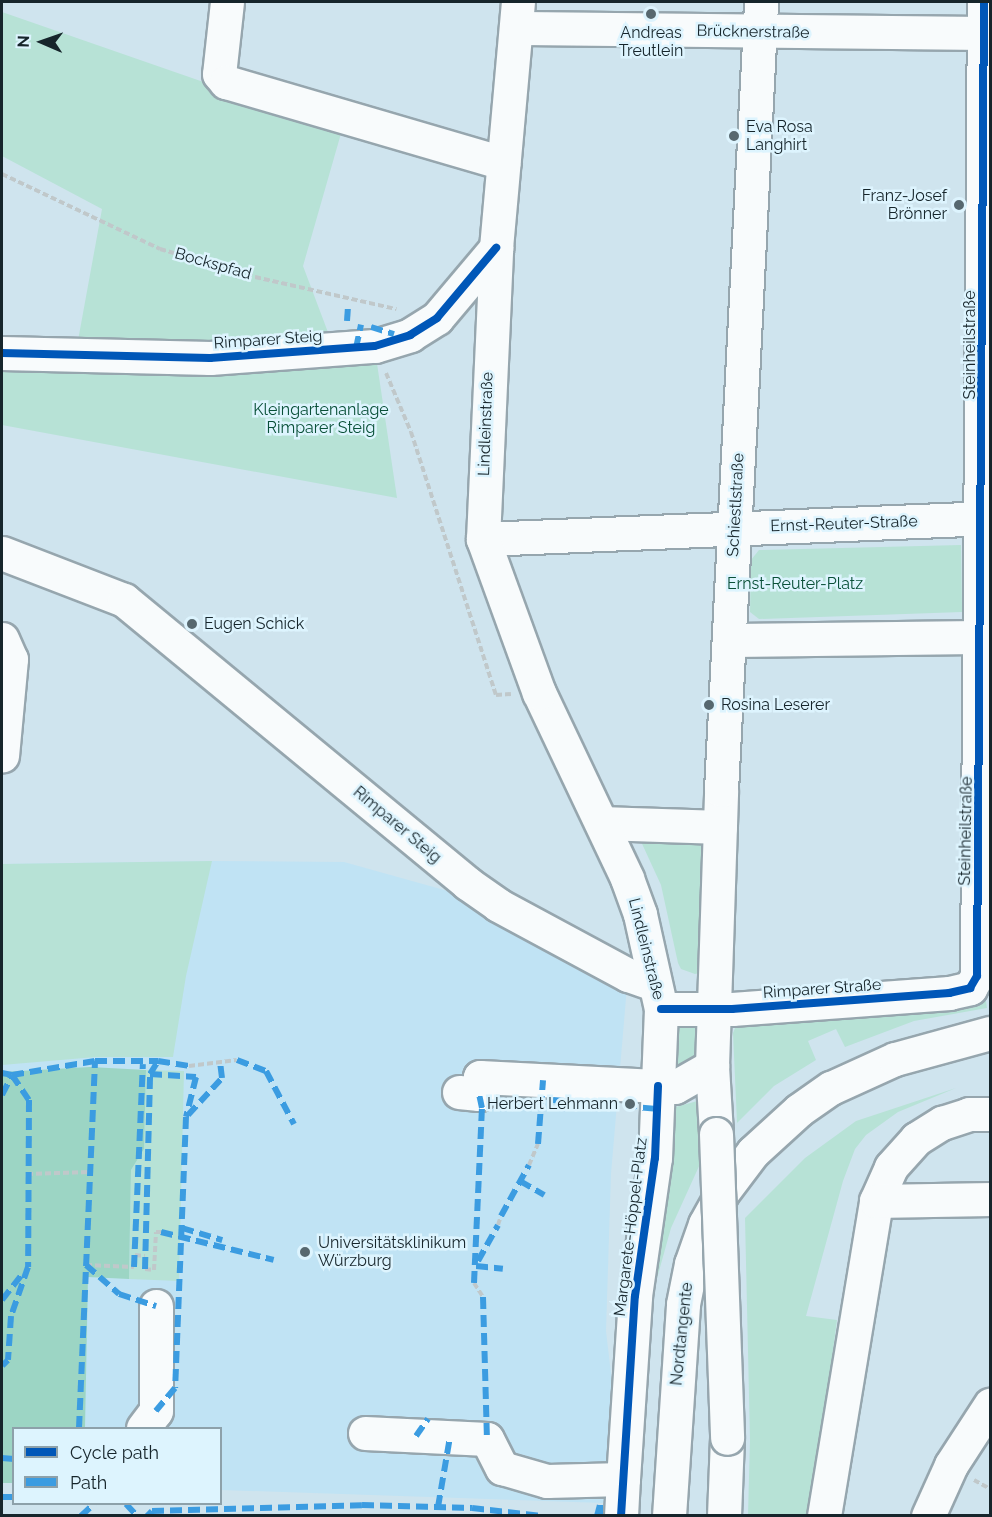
<!DOCTYPE html>
<meta charset="utf-8">
<style>
body{margin:0}
#map{position:relative;width:992px;height:1517px;overflow:hidden;background:#cfe4ee;font-family:Raleway,sans-serif}
div>[style]{position:absolute}
.built>*{inset:0;background:#c0e3f4}
.green>*{inset:0;background:#b7e2d6}
.forest>*{inset:0;background:#9cd5c4}
.path>*{height:4px;margin-top:-2px;transform-origin:0;background:repeating-linear-gradient(90deg,#c0c8ca 0 6px,transparent 0 9px)}
.roads{filter:drop-shadow(2px 0 #96a6ae) drop-shadow(-2px 0 #96a6ae) drop-shadow(0 2px #96a6ae) drop-shadow(0 -2px #96a6ae)}
.minor>*{height:33px;margin:-16.5px;padding:0 16.5px;transform-origin:16.5px;border-radius:16.5px;background:#f8fbfc}
.major>*{height:33px;margin:-16.5px;padding:0 16.5px;transform-origin:16.5px;border-radius:16.5px;background:#f8fbfc}
.bridges{filter:drop-shadow(2px 0 #96a6ae) drop-shadow(-2px 0 #96a6ae) drop-shadow(0 2px #96a6ae) drop-shadow(0 -2px #96a6ae)}
.major-bridge>*{height:33px;margin:-16.5px;padding:0 16.5px;transform-origin:16.5px;border-radius:16.5px;background:#f8fbfc}
.quiet>*{height:6px;margin-top:-3px;transform-origin:0;background:repeating-linear-gradient(90deg,#3b9ce1 0 12px,transparent 0 18px)}
.cycleway>*{height:8px;margin:-4px;padding:0 4px;transform-origin:4px;border-radius:4px;background:#0057b8}
.dots>*{width:16px;height:16px;translate:-50% -50%;box-sizing:border-box;border:3px solid #ddf4fe;border-radius:50%}
span{translate:-50% -50%;white-space:nowrap;text-align:center;line-height:1.15;-webkit-text-stroke:5px #ddf4fe;paint-order:stroke}
.street-label{font-size:16px;color:#16252b}
.poi-label{font-size:16px;color:#16252b}
.left{translate:0 -50%;text-align:left}
.right{translate:-100% -50%;text-align:right}
.park-label{font-size:16px;color:#095038}
.frame{position:absolute;inset:0;border:3px solid #16252b;pointer-events:none}
.legend{position:absolute;left:12px;top:1427px;width:210px;height:78px;box-sizing:border-box;background:#ddf4fe;border:2px solid #8da1aa;margin:0;padding:8px 10px;list-style:none;font-size:18px;color:#16252b}
.legend li{display:flex;align-items:center;gap:12px;height:30px}
.legend b{width:30px;border:2px solid #8da1aa}
.north{position:absolute;left:12px;top:12px;width:60px;height:60px;-webkit-text-stroke:4px #ddf4fe;paint-order:stroke;rotate:272deg;font-size:16px;font-weight:700;line-height:24px;text-align:center;color:#16252b}
.north::after{content:'';display:block;margin:auto;width:21px;height:27px;background:#16252b;clip-path:polygon(50% 0,100% 100%,50% 72%,0 100%)}
</style>
<div id="map">
<div class="built">
<i style="clip-path:polygon(212px 861px,344px 862px,498px 905px,628px 975px,611px 1174px,606px 1331px,612px 1382px,604px 1503px,221px 1490px,220px 1428px,14px 1428px,13px 1483px,2px 1483px,2px 864px)"></i>
</div>
<div class="green">
<i style="clip-path:polygon(2px 12px,342px 130px,303px 266px,329px 335px,77px 346px,102px 209px,2px 156px)"></i>
<i style="clip-path:polygon(375px 350px,397px 498px,2px 425px,2px 357px)"></i>
<i style="clip-path:polygon(961px 545px,962px 612px,759px 619px,750px 612px,751px 560px,759px 550px)"></i>
<i style="clip-path:polygon(707px 834px,700px 973px,695px 974px,681px 969px,678px 963px,661px 885px,638px 835px)"></i>
<i style="clip-path:polygon(212px 861px,186px 976px,173px 1057px,96px 1057px,2px 1065px,2px 864px)"></i>
<i style="clip-path:polygon(986px 1001px,987px 1008px,914px 1021px,845px 1047px,836px 1029px,808px 1041px,816px 1060px,774px 1086px,737px 1123px,733px 1033px,737px 1023px,938px 1009px)"></i>
<i style="clip-path:polygon(692px 1023px,706px 1034px,702px 1059px,670px 1079px,672px 1028px)"></i>
<i style="clip-path:polygon(146px 1070px,184px 1071px,179px 1281px,129px 1279px,131px 1170px,144px 1149px)"></i>
<i style="clip-path:polygon(956px 1088px,898px 1112px,866px 1135px,855px 1149px,843px 1181px,806px 1316px,837px 1320px,811px 1515px,748px 1515px,750px 1440px,745px 1218px,805px 1158px,856px 1121px)"></i>
<i style="clip-path:polygon(701px 1100px,700px 1164px,671px 1228px,649px 1307px,672px 1108px)"></i>
</div>
<div class="forest">
<i style="clip-path:polygon(90px 1067px,146px 1070px,144px 1149px,131px 1170px,129px 1279px,88px 1277px,85px 1428px,14px 1428px,13px 1483px,2px 1483px,2px 1072px)"></i>
</div>
<div class="path">
<i style="left:2px;top:174px;width:175px;rotate:25.4deg"></i>
<i style="left:160px;top:249px;width:99px;rotate:16.4deg"></i>
<i style="left:255px;top:277px;width:145px;rotate:12.8deg"></i>
<i style="left:386px;top:373px;width:64px;rotate:67deg"></i>
<i style="left:411px;top:432px;width:276px;rotate:72.1deg"></i>
<i style="left:496px;top:695px;width:15px;rotate:-4deg"></i>
<i style="left:189px;top:1066px;width:48px;rotate:-7.1deg"></i>
<i style="left:529px;top:1165px;width:23px;rotate:-67deg"></i>
<i style="left:27px;top:1174px;width:63px;rotate:-1.8deg"></i>
<i style="left:498px;top:1225px;width:9px;rotate:-72deg"></i>
<i style="left:135px;top:1255px;width:10px;rotate:6deg"></i>
<i style="left:86px;top:1265px;width:48px;rotate:2.4deg"></i>
<i style="left:145px;top:1269px;width:9px;rotate:6deg"></i>
<i style="left:154px;top:1270px;width:38px;rotate:-87deg"></i>
<i style="left:156px;top:1232px;width:5px"></i>
<i style="left:474px;top:1283px;width:17px;rotate:57deg"></i>
<i style="left:974px;top:1480px;width:18px;rotate:29deg"></i>
</div>
<div class="roads">
<div class="minor">
<i style="left:227px;top:2px;width:72px;rotate:96.3deg"></i>
<i style="left:219px;top:74px;width:11px;rotate:49deg"></i>
<i style="left:226px;top:82px;width:289px;rotate:16.3deg"></i>
<i style="left:516px;top:28px;width:474px;rotate:0.6deg"></i>
<i style="left:2px;top:353px;width:208px;rotate:1.4deg"></i>
<i style="left:210px;top:358px;width:165px;rotate:-4.2deg"></i>
<i style="left:375px;top:346px;width:37px;rotate:-17deg"></i>
<i style="left:410px;top:335px;width:32px;rotate:-32deg"></i>
<i style="left:437px;top:318px;width:92px;rotate:-49.9deg"></i>
<i style="left:483px;top:539px;width:507px;rotate:-2.37deg"></i>
<i style="left:2px;top:553px;width:131px;rotate:21.1deg"></i>
<i style="left:124px;top:600px;width:445px;rotate:39.5deg"></i>
<i style="left:467px;top:883px;width:38px;rotate:35deg"></i>
<i style="left:498px;top:905px;width:148px;rotate:28.3deg"></i>
<i style="left:628px;top:975px;width:28px;rotate:19deg"></i>
<i style="left:2px;top:639px;width:22px;rotate:66deg"></i>
<i style="left:11px;top:659px;width:97px;rotate:95.3deg"></i>
<i style="left:730px;top:640px;width:251px;rotate:-0.7deg"></i>
<i style="left:602px;top:823px;width:118px;rotate:1.9deg"></i>
<i style="left:661px;top:1009px;width:71px"></i>
<i style="left:732px;top:1009px;width:218px;rotate:-4.2deg"></i>
<i style="left:949px;top:993px;width:22px;rotate:-13deg"></i>
<i style="left:970px;top:988px;width:14px;rotate:-60deg"></i>
<i style="left:977px;top:976px;width:974px;rotate:-89.59deg"></i>
<i style="left:459px;top:1092px;width:20px;rotate:6deg"></i>
<i style="left:479px;top:1094px;width:17px;rotate:-87deg"></i>
<i style="left:480px;top:1077px;width:195px;rotate:2.9deg"></i>
<i style="left:675px;top:1087px;width:43px;rotate:-29.6deg"></i>
<i style="left:712px;top:1066px;width:276px;rotate:-88.1deg"></i>
<i style="left:721px;top:790px;width:789px;rotate:-87.09deg"></i>
<i style="left:876px;top:1201px;width:37px;rotate:-66deg"></i>
<i style="left:891px;top:1167px;width:38px;rotate:-48deg"></i>
<i style="left:916px;top:1139px;width:31px;rotate:-32deg"></i>
<i style="left:942px;top:1123px;width:28px;rotate:-18deg"></i>
<i style="left:969px;top:1114px;width:21px"></i>
<i style="left:143px;top:1428px;width:21px;rotate:-53deg"></i>
<i style="left:156px;top:1411px;width:105px;rotate:-90deg"></i>
<i style="left:365px;top:1433px;width:122px;rotate:2.8deg"></i>
<i style="left:487px;top:1439px;width:33px;rotate:63deg"></i>
<i style="left:502px;top:1468px;width:47px;rotate:16.1deg"></i>
<i style="left:547px;top:1481px;width:76px;rotate:-1.5deg"></i>
<i style="left:623px;top:1479px;width:183px;rotate:-86.2deg"></i>
<i style="left:635px;top:1296px;width:139px;rotate:-81.8deg"></i>
<i style="left:655px;top:1158px;width:149px;rotate:-87.7deg"></i>
<i style="left:661px;top:1009px;width:97px;rotate:-102.5deg"></i>
<i style="left:640px;top:914px;width:38px;rotate:-110deg"></i>
<i style="left:627px;top:878px;width:205px;rotate:-115.4deg"></i>
<i style="left:539px;top:693px;width:164px;rotate:-110deg"></i>
<i style="left:483px;top:539px;width:291px;rotate:-87.4deg"></i>
<i style="left:496px;top:248px;width:247px;rotate:-84.9deg"></i>
<i style="left:824px;top:1516px;width:319px;rotate:-80.6deg"></i>
<i style="left:876px;top:1201px;width:114px;rotate:-1deg"></i>
<i style="left:928px;top:1516px;width:56px;rotate:-65.7deg"></i>
<i style="left:951px;top:1465px;width:72px;rotate:-57deg"></i>
</div>
<div class="major">
<i style="left:712px;top:1066px;width:68px;rotate:86.6deg"></i>
<i style="left:621px;top:1516px;width:37px;rotate:-87deg"></i>
<i style="left:669px;top:1516px;width:212px;rotate:-86.2deg"></i>
<i style="left:683px;top:1304px;width:41px;rotate:-78.7deg"></i>
<i style="left:691px;top:1264px;width:42px;rotate:-70.7deg"></i>
<i style="left:705px;top:1224px;width:35px;rotate:-61deg"></i>
<i style="left:722px;top:1193px;width:51px;rotate:-52.9deg"></i>
<i style="left:753px;top:1152px;width:62px;rotate:-42.4deg"></i>
<i style="left:799px;top:1110px;width:39px;rotate:-35deg"></i>
<i style="left:831px;top:1088px;width:70px;rotate:-24.4deg"></i>
<i style="left:895px;top:1059px;width:98px;rotate:-15.3deg"></i>
<i style="left:724px;top:1516px;width:78px;rotate:-87.8deg"></i>
</div>
</div>
<div class="bridges">
<div class="major-bridge">
<i style="left:716px;top:1134px;width:304px;rotate:87.9deg"></i>
</div>
</div>
<div class="quiet">
<i style="left:347px;top:321px;width:16px;rotate:-86deg"></i>
<i style="left:371px;top:327px;width:24px;rotate:17deg"></i>
<i style="left:356px;top:348px;width:24px;rotate:-78deg"></i>
<i style="left:237px;top:1060px;width:31px;rotate:21deg"></i>
<i style="left:266px;top:1071px;width:60px;rotate:62.2deg"></i>
<i style="left:2px;top:1073px;width:10px;rotate:11deg"></i>
<i style="left:12px;top:1075px;width:84px;rotate:-9.6deg"></i>
<i style="left:95px;top:1061px;width:63px"></i>
<i style="left:158px;top:1061px;width:31px;rotate:9deg"></i>
<i style="left:150px;top:1074px;width:46px;rotate:3.7deg"></i>
<i style="left:196px;top:1077px;width:41px;rotate:104deg"></i>
<i style="left:186px;top:1117px;width:271px;rotate:92.3deg"></i>
<i style="left:175px;top:1388px;width:30px;rotate:130deg"></i>
<i style="left:2px;top:1095px;width:22px;rotate:-63deg"></i>
<i style="left:12px;top:1075px;width:30px;rotate:56deg"></i>
<i style="left:29px;top:1100px;width:167px;rotate:90.3deg"></i>
<i style="left:28px;top:1267px;width:52px;rotate:109.1deg"></i>
<i style="left:11px;top:1316px;width:44px;rotate:93.9deg"></i>
<i style="left:8px;top:1360px;width:8px;rotate:135deg"></i>
<i style="left:553px;top:1100px;width:104px;rotate:4.9deg"></i>
<i style="left:188px;top:1115px;width:50px;rotate:-47.4deg"></i>
<i style="left:222px;top:1078px;width:17px;rotate:-97deg"></i>
<i style="left:538px;top:1144px;width:64px;rotate:-85.5deg"></i>
<i style="left:520px;top:1181px;width:28px;rotate:30deg"></i>
<i style="left:501px;top:1216px;width:58px;rotate:-61.2deg"></i>
<i style="left:182px;top:1228px;width:42px;rotate:16.7deg"></i>
<i style="left:161px;top:1232px;width:116px;rotate:13.9deg"></i>
<i style="left:478px;top:1261px;width:41px;rotate:-60.9deg"></i>
<i style="left:86px;top:1265px;width:44px;rotate:41.3deg"></i>
<i style="left:119px;top:1294px;width:39px;rotate:18deg"></i>
<i style="left:476px;top:1266px;width:27px;rotate:6deg"></i>
<i style="left:134px;top:1267px;width:203px;rotate:-87.5deg"></i>
<i style="left:145px;top:1269px;width:195px;rotate:-88.5deg"></i>
<i style="left:150px;top:1074px;width:15px;rotate:-58deg"></i>
<i style="left:474px;top:1283px;width:175px;rotate:-87.4deg"></i>
<i style="left:482px;top:1108px;width:14px;rotate:-102deg"></i>
<i style="left:483px;top:1297px;width:142px;rotate:88.4deg"></i>
<i style="left:2px;top:1300px;width:33px;rotate:-52deg"></i>
<i style="left:79px;top:1428px;width:367px;rotate:-87.5deg"></i>
<i style="left:416px;top:1436px;width:21px;rotate:-55deg"></i>
<i style="left:2px;top:1458px;width:12px;rotate:5deg"></i>
<i style="left:2px;top:1497px;width:12px"></i>
<i style="left:126px;top:1504px;width:16px;rotate:47deg"></i>
<i style="left:438px;top:1507px;width:71px;rotate:-80.3deg"></i>
<i style="left:81px;top:1516px;width:18px;rotate:-43deg"></i>
<i style="left:147px;top:1516px;width:7px;rotate:-45deg"></i>
<i style="left:152px;top:1511px;width:210px;rotate:-1.6deg"></i>
<i style="left:362px;top:1505px;width:110px;rotate:1.6deg"></i>
<i style="left:472px;top:1508px;width:70px;rotate:6.5deg"></i>
<i style="left:597px;top:1516px;width:11px;rotate:-75deg"></i>
<i style="left:600px;top:1505px;width:11px;rotate:90deg"></i>
</div>
<div class="cycleway">
<i style="left:2px;top:353px;width:208px;rotate:1.4deg"></i>
<i style="left:210px;top:358px;width:165px;rotate:-4.2deg"></i>
<i style="left:375px;top:346px;width:37px;rotate:-17deg"></i>
<i style="left:410px;top:335px;width:32px;rotate:-32deg"></i>
<i style="left:437px;top:318px;width:92px;rotate:-49.9deg"></i>
<i style="left:661px;top:1009px;width:71px"></i>
<i style="left:732px;top:1009px;width:218px;rotate:-4.2deg"></i>
<i style="left:949px;top:993px;width:22px;rotate:-13deg"></i>
<i style="left:970px;top:988px;width:14px;rotate:-60deg"></i>
<i style="left:977px;top:976px;width:974px;rotate:-89.59deg"></i>
<i style="left:621px;top:1516px;width:220px;rotate:-86.4deg"></i>
<i style="left:635px;top:1296px;width:139px;rotate:-81.8deg"></i>
<i style="left:655px;top:1158px;width:72px;rotate:-87.6deg"></i>
</div>
<div class="dots">
<i style="left:651px;top:14px;background:#57686f"></i>
<i style="left:734px;top:136px;background:#57686f"></i>
<i style="left:959px;top:205px;background:#57686f"></i>
<i style="left:192px;top:624px;background:#57686f"></i>
<i style="left:709px;top:705px;background:#57686f"></i>
<i style="left:630px;top:1104px;background:#57686f"></i>
<i style="left:305px;top:1252px;background:#57686f"></i>
</div>
<div class="street-label">
<span style="left:753px;top:32px;rotate:1deg">Brücknerstraße</span>
<span style="left:213px;top:264px;rotate:16deg">Bockspfad</span>
<span style="left:268px;top:340px;rotate:-4deg">Rimparer Steig</span>
<span style="left:970px;top:345px;rotate:-90deg">Steinheilstraße</span>
<span style="left:486px;top:424px;rotate:-88deg">Lindleinstraße</span>
<span style="left:736px;top:505px;rotate:-87deg">Schiestlstraße</span>
<span style="left:844px;top:524px;rotate:-2deg">Ernst-Reuter-Straße</span>
<span style="left:397px;top:825px;rotate:40deg">Rimparer Steig</span>
<span style="left:966px;top:831px;rotate:-89deg">Steinheilstraße</span>
<span style="left:646px;top:949px;rotate:76deg">Lindleinstraße</span>
<span style="left:822px;top:989px;rotate:-4deg">Rimparer Straße</span>
<span style="left:631px;top:1227px;rotate:-83deg">Margarete-Höppel-Platz</span>
<span style="left:682px;top:1334px;rotate:-84deg">Nordtangente</span>
</div>
<div class="poi-label">
<span style="left:651px;top:42px">Andreas<br>Treutlein</span>
<span class="left" style="left:746px;top:136px">Eva Rosa<br>Langhirt</span>
<span class="right" style="left:947px;top:205px">Franz-Josef<br>Brönner</span>
<span class="left" style="left:204px;top:624px">Eugen Schick</span>
<span class="left" style="left:721px;top:705px">Rosina Leserer</span>
<span class="right" style="left:618px;top:1104px">Herbert Lehmann</span>
<span class="left" style="left:318px;top:1252px">Universitätsklinikum<br>Würzburg</span>
</div>
<div class="park-label">
<span style="left:321px;top:419px">Kleingartenanlage<br>Rimparer Steig</span>
<span style="left:795px;top:584px">Ernst-Reuter-Platz</span>
</div>
<div class="frame"></div>
<ul class="legend">
<li><b style="height:8px;background:#0057b8"></b>Cycle path</li>
<li><b style="height:8px;background:#3b9ce1"></b>Path</li>
</ul>
<div class="north">N</div>
</div>
